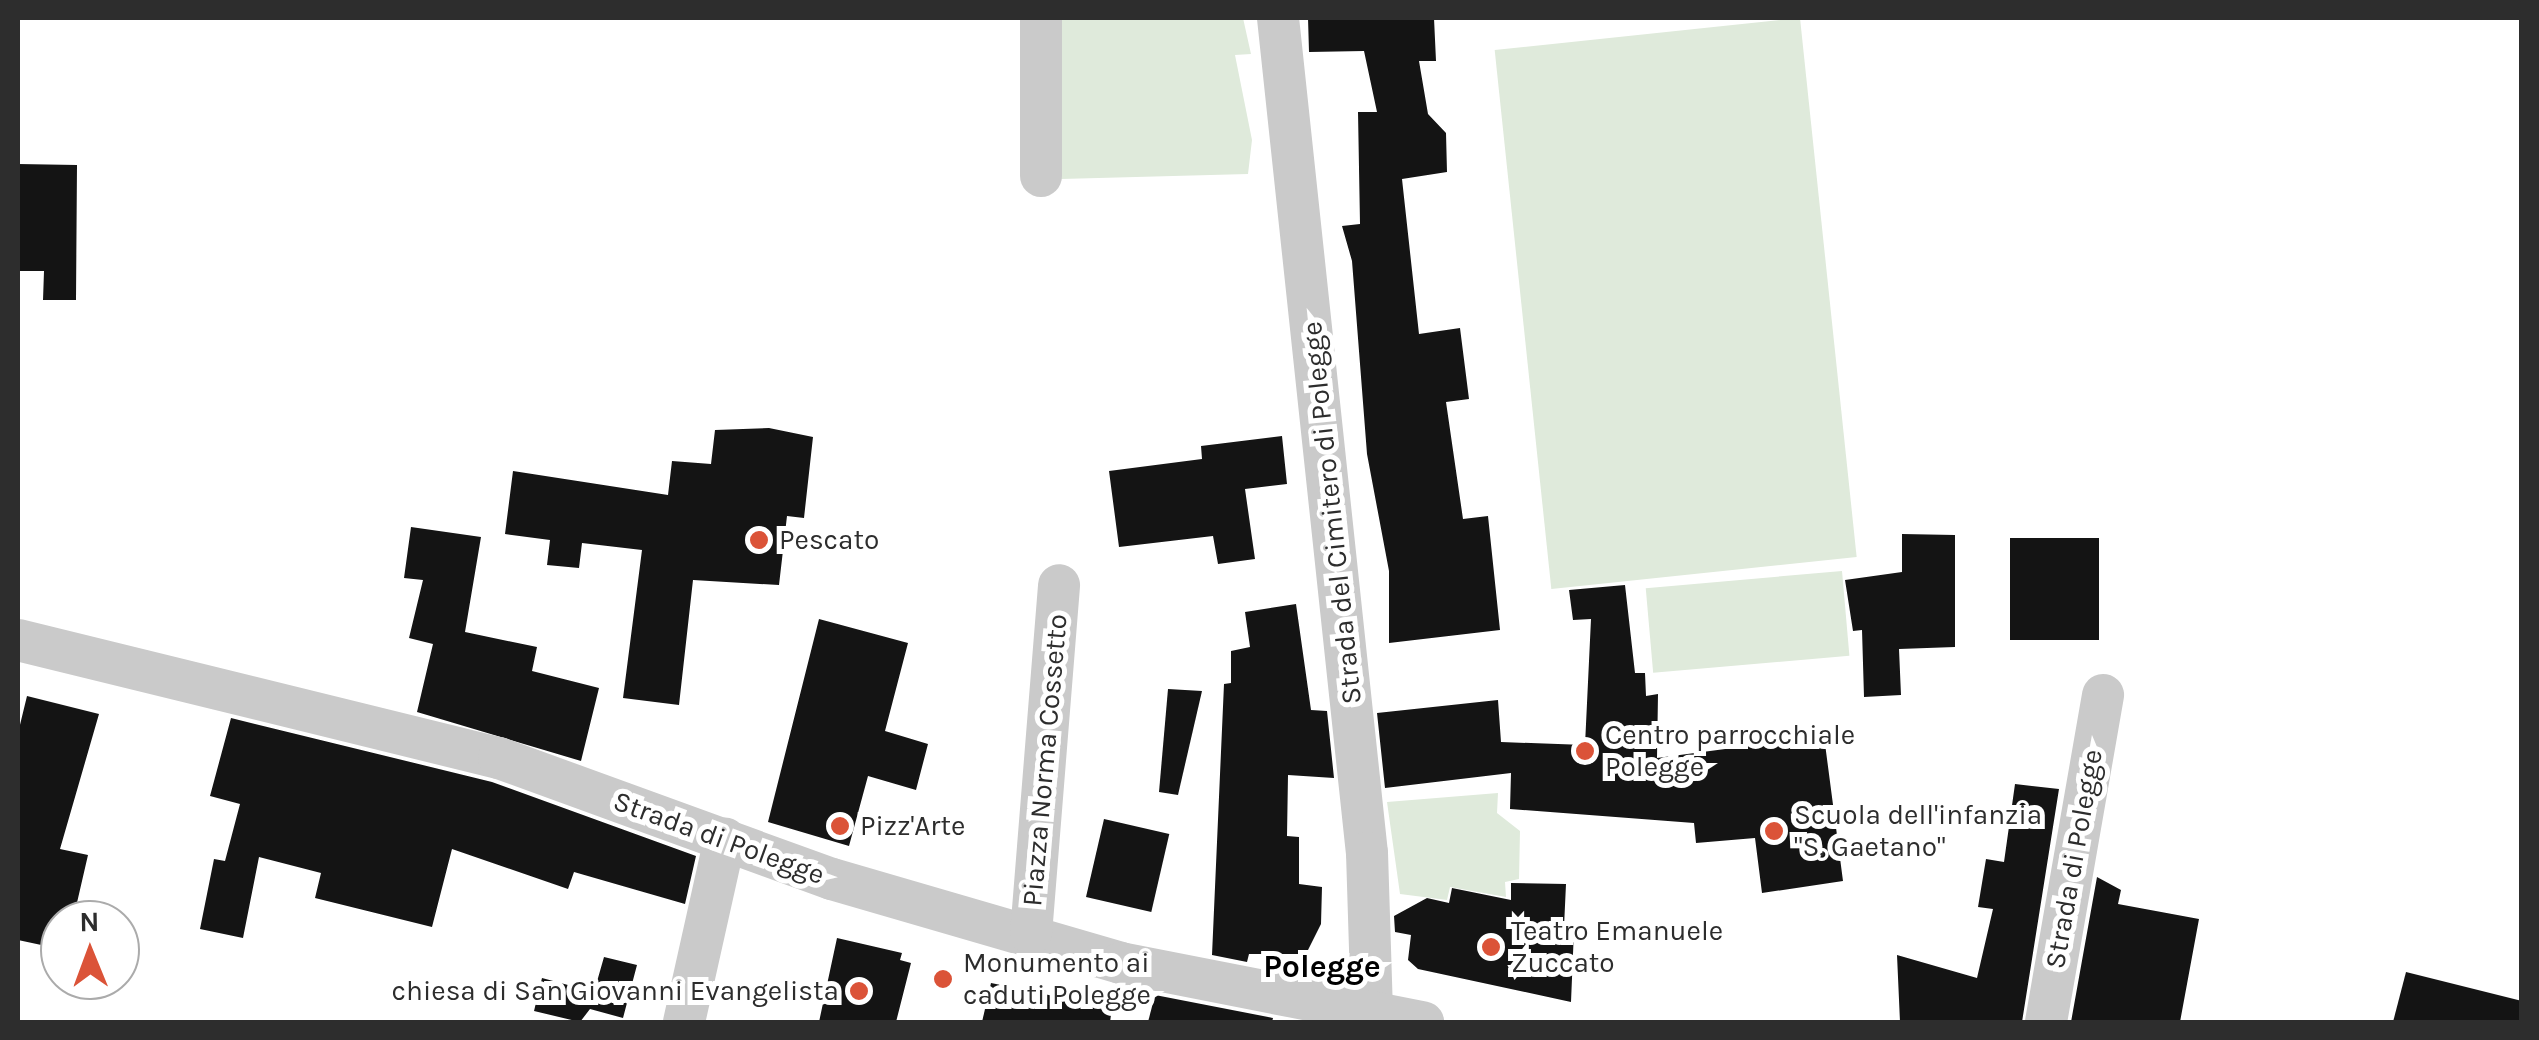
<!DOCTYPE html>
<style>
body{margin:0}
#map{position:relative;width:2539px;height:1040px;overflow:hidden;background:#fff;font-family:Karla,sans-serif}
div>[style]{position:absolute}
.green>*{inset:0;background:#dfeadb;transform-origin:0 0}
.building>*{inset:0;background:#141414;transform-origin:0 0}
.minor>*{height:42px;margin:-21px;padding:0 21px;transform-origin:21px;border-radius:21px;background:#cacaca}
.dots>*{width:28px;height:28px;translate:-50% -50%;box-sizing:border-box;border:5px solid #fff;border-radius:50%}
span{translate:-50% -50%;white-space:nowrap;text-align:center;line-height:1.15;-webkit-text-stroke:10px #fff;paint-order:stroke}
.street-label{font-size:28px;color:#2d2d2d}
.poi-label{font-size:28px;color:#2d2d2d}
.left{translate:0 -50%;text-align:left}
.right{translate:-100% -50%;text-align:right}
.quarter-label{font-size:32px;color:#000;font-weight:700}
.frame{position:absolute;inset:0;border:20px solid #2d2d2d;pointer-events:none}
.north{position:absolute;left:40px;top:900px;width:100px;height:100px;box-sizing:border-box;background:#fff;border:2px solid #ababab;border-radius:50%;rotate:359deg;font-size:28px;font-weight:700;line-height:40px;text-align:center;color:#2d2d2d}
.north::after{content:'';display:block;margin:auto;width:35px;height:45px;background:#db5338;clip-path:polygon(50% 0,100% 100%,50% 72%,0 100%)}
</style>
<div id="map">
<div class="green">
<i style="clip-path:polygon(1061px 18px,1243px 18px,1251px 54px,1235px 55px,1252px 140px,1248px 174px,1061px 179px)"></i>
<i style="left:1800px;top:18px;width:542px;height:307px;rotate:84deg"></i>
<i style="left:1842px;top:571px;width:85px;height:197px;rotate:85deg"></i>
<i style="clip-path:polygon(1498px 793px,1497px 813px,1520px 831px,1519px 879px,1505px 882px,1506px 897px,1450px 887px,1447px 900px,1400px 894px,1387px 802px)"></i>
</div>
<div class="building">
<i style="clip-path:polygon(1308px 18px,1434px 18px,1436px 61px,1419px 61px,1428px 114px,1446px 133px,1447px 172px,1402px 179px,1419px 334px,1460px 328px,1469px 399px,1446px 402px,1463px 519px,1488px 516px,1500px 630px,1389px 643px,1389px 571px,1367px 454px,1352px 261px,1342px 226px,1360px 224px,1358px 112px,1377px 112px,1364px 51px,1309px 52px)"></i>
<i style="clip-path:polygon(18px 164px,77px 165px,76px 300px,43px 300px,44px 271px,18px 271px)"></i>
<i style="clip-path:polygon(769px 428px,813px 437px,804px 518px,787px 516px,779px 585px,693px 580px,679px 705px,623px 698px,642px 550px,582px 543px,579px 568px,547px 565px,550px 540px,505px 534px,513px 471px,668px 495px,672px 461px,711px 464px,715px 430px)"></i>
<i style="clip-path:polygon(1282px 436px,1287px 484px,1245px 489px,1255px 559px,1218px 564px,1213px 536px,1119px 547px,1109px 471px,1202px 459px,1201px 446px)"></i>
<i style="clip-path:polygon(411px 527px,481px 537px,465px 632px,537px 647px,532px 671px,599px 688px,581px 761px,417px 712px,433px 644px,409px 638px,423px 580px,404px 578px)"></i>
<i style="clip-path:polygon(1902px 534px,1955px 535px,1955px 647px,1899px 649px,1901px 695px,1864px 697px,1862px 630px,1853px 631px,1845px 580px,1902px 572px)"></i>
<i style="left:2010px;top:538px;width:89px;height:102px"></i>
<i style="clip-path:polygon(1625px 585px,1635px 673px,1645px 673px,1646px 696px,1658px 694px,1657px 758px,1824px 736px,1843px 881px,1762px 893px,1755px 838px,1696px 843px,1694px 823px,1510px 809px,1511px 773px,1385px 788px,1377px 713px,1498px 700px,1501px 742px,1585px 745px,1591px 619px,1573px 620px,1569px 590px)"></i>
<i style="clip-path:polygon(1296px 604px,1311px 710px,1327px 711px,1334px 778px,1288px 775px,1287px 836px,1299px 837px,1299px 884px,1322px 887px,1321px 924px,1306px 954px,1249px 954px,1247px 962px,1212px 955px,1224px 684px,1231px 683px,1231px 651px,1250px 647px,1245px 612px)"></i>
<i style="clip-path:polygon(819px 619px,908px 643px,885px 731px,928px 744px,916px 790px,868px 776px,849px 846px,768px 822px)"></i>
<i style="clip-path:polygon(1168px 689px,1202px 691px,1178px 795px,1159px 792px)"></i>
<i style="clip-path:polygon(27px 696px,99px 714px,60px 849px,88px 855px,73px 920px,60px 920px,60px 949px,18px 940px,18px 733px)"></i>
<i style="clip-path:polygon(231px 718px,492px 782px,696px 856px,685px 904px,574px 872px,568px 889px,452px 849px,432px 927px,315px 898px,321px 873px,259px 857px,243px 938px,200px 929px,214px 859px,225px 861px,240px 804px,210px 796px)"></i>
<i style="clip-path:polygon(2015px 784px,2059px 789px,2022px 1022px,1900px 1022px,1897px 955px,1977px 978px,1993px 909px,1978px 907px,1986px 859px,2004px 862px)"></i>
<i style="left:1104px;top:819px;width:67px;height:80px;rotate:13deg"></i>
<i style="clip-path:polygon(2097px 877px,2121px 890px,2118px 904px,2199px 919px,2180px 1022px,2071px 1022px)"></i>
<i style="clip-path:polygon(1511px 883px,1566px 884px,1564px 927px,1574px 930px,1571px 1002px,1418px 969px,1408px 960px,1411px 935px,1395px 932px,1394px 916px,1427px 898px,1449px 903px,1452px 888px,1511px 900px)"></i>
<i style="clip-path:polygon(837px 938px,902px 953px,900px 960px,911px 963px,896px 1022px,819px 1022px)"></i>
<i style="clip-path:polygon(604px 957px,637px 965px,623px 1018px,590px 1009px,580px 1022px,534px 1011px,542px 978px,594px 992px)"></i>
<i style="clip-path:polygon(2406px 972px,2522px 1001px,2522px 1022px,2393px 1022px)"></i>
<i style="clip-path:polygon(991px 983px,1112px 1008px,1110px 1022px,982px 1022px)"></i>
<i style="clip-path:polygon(1155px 995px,1273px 1018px,1272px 1022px,1148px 1022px)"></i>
</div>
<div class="minor">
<i style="left:1278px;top:18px;width:840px;rotate:83.92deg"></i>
<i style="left:1367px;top:853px;width:157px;rotate:88.2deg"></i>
<i style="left:1041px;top:176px;width:158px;rotate:-90deg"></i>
<i style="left:18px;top:640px;width:495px;rotate:13.8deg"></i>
<i style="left:499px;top:758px;width:354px;rotate:20deg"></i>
<i style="left:832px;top:879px;width:301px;rotate:16.2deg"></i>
<i style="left:1121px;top:963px;width:308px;rotate:11.1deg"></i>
<i style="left:1031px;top:934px;width:350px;rotate:-85.4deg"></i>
<i style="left:684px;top:1022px;width:188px;rotate:-77.4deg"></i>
<i style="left:2046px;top:1022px;width:332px;rotate:-80.1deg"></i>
</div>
<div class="dots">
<i style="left:759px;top:540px;background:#db5338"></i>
<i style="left:1585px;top:751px;background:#db5338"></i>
<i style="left:840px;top:826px;background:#db5338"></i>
<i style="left:1774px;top:831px;background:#db5338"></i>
<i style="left:1491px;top:947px;background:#db5338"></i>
<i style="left:943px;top:979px;background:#db5338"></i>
<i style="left:859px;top:991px;background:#db5338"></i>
</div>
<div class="street-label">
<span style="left:1332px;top:513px;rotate:-96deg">Strada del Cimitero di Polegge</span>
<span style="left:1045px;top:760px;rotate:-85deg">Piazza Norma Cossetto</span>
<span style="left:719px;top:838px;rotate:20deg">Strada di Polegge</span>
<span style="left:2074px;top:859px;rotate:-80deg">Strada di Polegge</span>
</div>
<div class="poi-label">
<span class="left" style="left:779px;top:540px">Pescato</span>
<span class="left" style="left:1605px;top:751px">Centro parrocchiale<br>Polegge</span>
<span class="left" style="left:1794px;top:831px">Scuola dell'infanzia<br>"S. Gaetano"</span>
<span class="left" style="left:860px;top:826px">Pizz'Arte</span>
<span class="left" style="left:1511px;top:947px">Teatro Emanuele<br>Zuccato</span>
<span class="left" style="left:963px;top:979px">Monumento ai<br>caduti Polegge</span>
<span class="right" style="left:839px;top:991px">chiesa di San Giovanni Evangelista</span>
</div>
<div class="quarter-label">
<span style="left:1322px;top:967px">Polegge</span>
</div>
<div class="frame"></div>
<div class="north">N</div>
</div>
